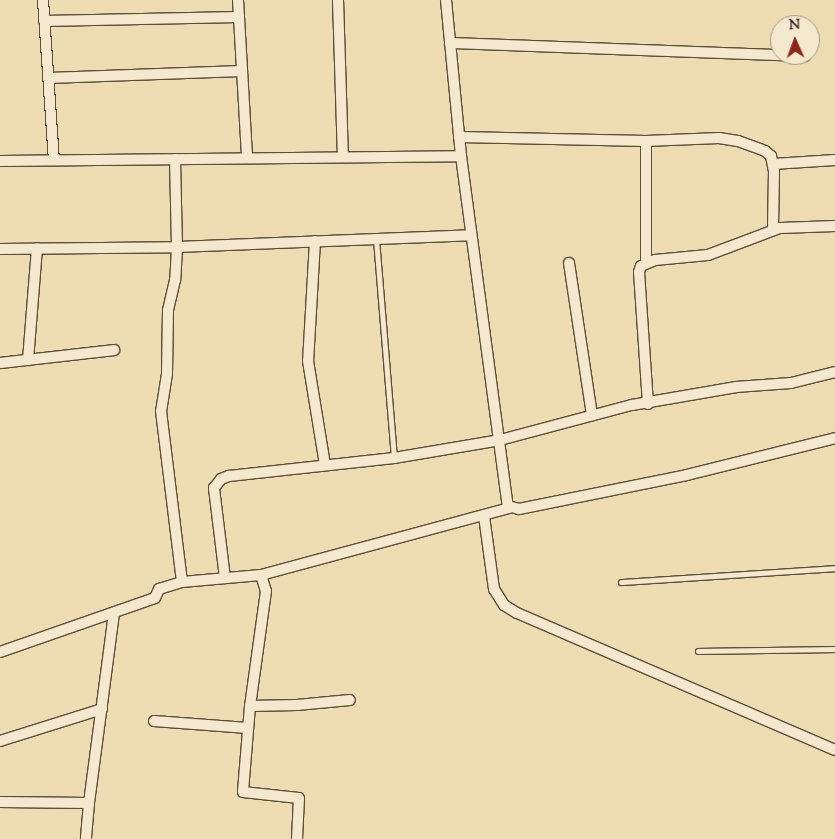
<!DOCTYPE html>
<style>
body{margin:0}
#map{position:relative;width:835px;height:839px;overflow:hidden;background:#eeddb3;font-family:"Sorts Mill Goudy",serif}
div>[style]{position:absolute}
.roads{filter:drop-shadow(1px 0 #5f4d3a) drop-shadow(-1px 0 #5f4d3a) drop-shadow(0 1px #5f4d3a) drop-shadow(0 -1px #5f4d3a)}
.lane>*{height:5px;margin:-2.5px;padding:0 2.5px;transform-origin:2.5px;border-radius:2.5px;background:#f4e9ce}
.street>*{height:10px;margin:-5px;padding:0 5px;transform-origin:5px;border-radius:5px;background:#f4e9ce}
span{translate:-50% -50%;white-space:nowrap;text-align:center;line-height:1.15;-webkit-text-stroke:4px #f4e9ce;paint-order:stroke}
.north{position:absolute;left:770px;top:15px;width:50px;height:50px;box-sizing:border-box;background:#f4e9ce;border:1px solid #a59782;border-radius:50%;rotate:358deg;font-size:14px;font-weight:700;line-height:20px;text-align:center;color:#2f1d11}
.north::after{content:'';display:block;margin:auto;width:18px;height:22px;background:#8f2418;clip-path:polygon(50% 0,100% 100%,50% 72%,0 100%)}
</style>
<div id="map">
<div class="roads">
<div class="lane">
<i style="left:376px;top:239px;width:220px;rotate:85.3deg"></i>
<i style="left:621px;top:582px;width:214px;rotate:-3.7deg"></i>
<i style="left:698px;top:651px;width:137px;rotate:-0.8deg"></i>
</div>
<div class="street">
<i style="left:43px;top:0;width:160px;rotate:86.1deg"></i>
<i style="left:238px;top:0;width:158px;rotate:86.7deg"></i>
<i style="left:338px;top:0;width:157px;rotate:88.2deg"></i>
<i style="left:446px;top:0;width:157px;rotate:84.5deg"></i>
<i style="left:461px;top:156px;width:353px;rotate:82.4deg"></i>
<i style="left:508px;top:506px;width:11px;rotate:15deg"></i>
<i style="left:519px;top:509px;width:171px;rotate:-11.4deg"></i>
<i style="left:687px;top:475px;width:153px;rotate:-14deg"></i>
<i style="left:44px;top:21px;width:195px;rotate:-1.2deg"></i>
<i style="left:450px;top:43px;width:355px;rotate:2.1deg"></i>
<i style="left:48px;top:78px;width:194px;rotate:-2.1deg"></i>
<i style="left:459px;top:137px;width:187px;rotate:1.2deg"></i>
<i style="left:646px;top:141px;width:73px;rotate:-2.4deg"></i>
<i style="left:719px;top:138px;width:19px;rotate:9deg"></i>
<i style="left:738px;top:141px;width:29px;rotate:20deg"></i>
<i style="left:765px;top:151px;width:8px;rotate:40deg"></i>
<i style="left:771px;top:156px;width:15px;rotate:79deg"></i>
<i style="left:774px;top:171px;width:58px;rotate:91deg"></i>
<i style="left:175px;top:159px;width:88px;rotate:88.7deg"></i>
<i style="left:177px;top:247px;width:33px;rotate:93deg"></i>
<i style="left:175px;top:280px;width:31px;rotate:103deg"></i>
<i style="left:168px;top:310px;width:64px;rotate:90.9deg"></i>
<i style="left:167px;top:374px;width:37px;rotate:99deg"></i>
<i style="left:161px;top:411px;width:172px;rotate:83deg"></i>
<i style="left:0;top:161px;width:461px;rotate:-0.6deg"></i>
<i style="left:773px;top:164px;width:62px;rotate:-3.7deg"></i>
<i style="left:315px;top:241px;width:120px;rotate:93.3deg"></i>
<i style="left:308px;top:361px;width:105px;rotate:80.7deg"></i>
<i style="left:0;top:249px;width:177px;rotate:-0.6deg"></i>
<i style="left:177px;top:247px;width:294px;rotate:-2.3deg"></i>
<i style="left:569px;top:263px;width:154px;rotate:81.4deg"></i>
<i style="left:646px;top:263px;width:122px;rotate:-90deg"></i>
<i style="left:28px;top:360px;width:112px;rotate:-85.4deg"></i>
<i style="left:0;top:363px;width:115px;rotate:-6.5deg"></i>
<i style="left:648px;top:404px;width:132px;rotate:-93.9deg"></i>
<i style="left:639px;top:272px;width:6px;rotate:-72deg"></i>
<i style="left:641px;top:266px;width:15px;rotate:-23deg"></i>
<i style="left:655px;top:260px;width:53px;rotate:-5.4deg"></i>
<i style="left:708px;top:255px;width:77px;rotate:-20.6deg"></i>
<i style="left:780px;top:228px;width:55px;rotate:-2.1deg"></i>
<i style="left:484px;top:516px;width:74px;rotate:82.2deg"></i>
<i style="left:494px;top:589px;width:19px;rotate:58deg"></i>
<i style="left:504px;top:605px;width:15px;rotate:32deg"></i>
<i style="left:517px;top:613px;width:346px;rotate:23.3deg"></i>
<i style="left:261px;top:575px;width:258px;rotate:-15.1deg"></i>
<i style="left:225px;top:578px;width:91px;rotate:-97deg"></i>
<i style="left:214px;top:488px;width:11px;rotate:-52deg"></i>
<i style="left:221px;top:479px;width:9px;rotate:-21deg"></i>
<i style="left:229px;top:476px;width:166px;rotate:-6.2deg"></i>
<i style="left:394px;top:458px;width:108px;rotate:-9.6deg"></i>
<i style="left:500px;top:440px;width:137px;rotate:-14.9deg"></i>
<i style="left:632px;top:405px;width:106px;rotate:-9.8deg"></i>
<i style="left:736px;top:387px;width:55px;rotate:-4.2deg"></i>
<i style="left:791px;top:383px;width:45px;rotate:-14deg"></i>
<i style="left:0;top:652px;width:164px;rotate:-19.2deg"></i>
<i style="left:155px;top:598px;width:10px;rotate:-66deg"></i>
<i style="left:159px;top:589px;width:24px;rotate:-17deg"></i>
<i style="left:182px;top:582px;width:79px;rotate:-5.1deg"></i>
<i style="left:261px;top:575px;width:17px;rotate:73deg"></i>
<i style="left:266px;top:591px;width:116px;rotate:97.9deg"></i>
<i style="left:250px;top:706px;width:86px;rotate:94.7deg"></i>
<i style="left:243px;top:792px;width:56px;rotate:6.1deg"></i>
<i style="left:299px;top:798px;width:41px;rotate:92.8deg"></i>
<i style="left:250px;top:706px;width:47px;rotate:-1.2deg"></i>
<i style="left:297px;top:705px;width:53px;rotate:-5.4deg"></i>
<i style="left:154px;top:721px;width:94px;rotate:4.3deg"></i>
<i style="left:0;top:741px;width:107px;rotate:-17.4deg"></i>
<i style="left:0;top:802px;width:89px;rotate:0.6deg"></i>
<i style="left:89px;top:803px;width:36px;rotate:95deg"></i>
<i style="left:89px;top:803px;width:191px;rotate:-82.5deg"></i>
</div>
</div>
<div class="north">N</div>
</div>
